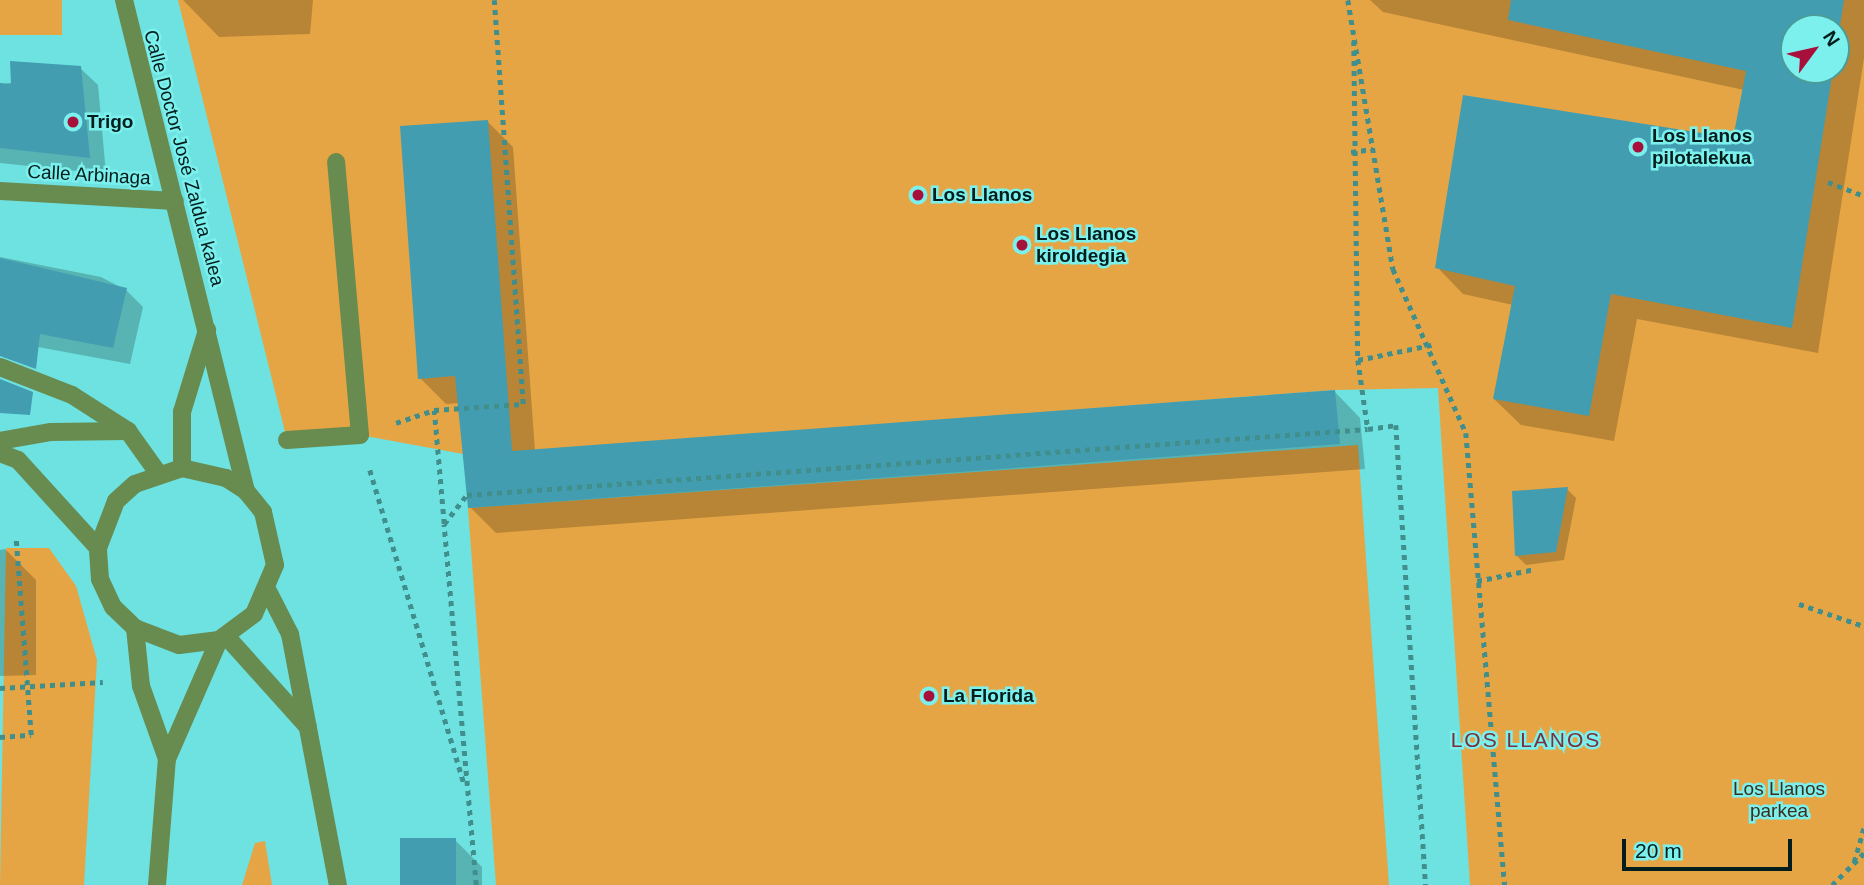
<!DOCTYPE html>
<meta charset="utf-8">
<style>
body{margin:0}
#map{position:relative;width:1864px;height:885px;overflow:hidden;background:#6de2e0;font-family:Arial,sans-serif}
div>[style]{position:absolute}
.green>*{inset:0;background:#e6a544;transform-origin:0 0}
.shadow>*{inset:0;background:#0003}
.building>*{inset:0;background:#439db0;transform-origin:0 0}
.path>*{height:4.5px;margin-top:-2.25px;transform-origin:0;background:repeating-linear-gradient(90deg,#408f8d 0 5px,transparent 0 10px)}
.minor>*{height:18px;margin:-9px;padding:0 9px;transform-origin:9px;border-radius:9px;background:#688b50}
.dots>*{width:19px;height:19px;translate:-50% -50%;box-sizing:border-box;border:4px solid #7bf0ed;border-radius:50%}
span{translate:-50% -50%;white-space:nowrap;text-align:center;line-height:1.15;-webkit-text-stroke:5px #7bf0ed;paint-order:stroke}
.poi-label{font-size:19px;color:#031d1c;font-weight:700}
.left{translate:0 -50%;text-align:left}
.street-label{font-size:19px;color:#031d1c}
.park-label{font-size:19px;color:#3d2f1d}
.neighbourhood-label{font-size:21px;color:#79313c;letter-spacing:2px}
.north{position:absolute;left:1780px;top:14px;width:70px;height:70px;box-sizing:border-box;background:#7bf0ed;border:2px solid #4b9c99;border-radius:50%;rotate:57deg;font-size:19px;font-weight:700;line-height:28px;text-align:center;color:#031d1c}
.north::after{content:'';display:block;margin:auto;width:24px;height:32px;background:#a8103c;clip-path:polygon(50% 0,100% 100%,50% 72%,0 100%)}
.scale{position:absolute;left:1622px;top:839px;width:170px;height:32px;box-sizing:border-box;border:4px solid #031d1c;border-top:0;padding-left:9px;font-size:21px;line-height:24px;white-space:nowrap;color:#031d1c;-webkit-text-stroke:5px #7bf0ed;paint-order:stroke}
</style>
<div id="map">
<div class="green">
<i style="left:0;top:0;width:62px;height:35px"></i>
<i style="clip-path:polygon(evenodd,178px 0,1864px 0,1864px 885px,1470px 885px,1438px 388px,1335px 390px,538px 451px,463px 454px,360px 435px,287px 440px,178px 0,1794px 28px,1836px 28px,1836px 70px,1794px 70px,1794px 28px)"></i>
<i style="clip-path:polygon(1358px 445px,1389px 885px,496px 885px,468px 508px)"></i>
<i style="clip-path:polygon(6px 548px,49px 548px,76px 586px,97px 660px,84px 885px,0 885px)"></i>
<i style="clip-path:polygon(265px 841px,272px 885px,242px 885px,255px 843px)"></i>
</div>
<div class="shadow">
<i style="clip-path:polygon(183px 0,313px 0,310px 34px,219px 37px)"></i>
<i style="clip-path:polygon(evenodd,1370px 0,1864px 0,1864px 58px,1818px 353px,1637px 319px,1614px 441px,1521px 425px,1494px 399px,1513px 305px,1463px 294px,1437px 267px,1735px 140px,1744px 90px,1383px 12px,1370px 0,1794px 28px,1836px 28px,1836px 70px,1794px 70px,1794px 28px)"></i>
<i style="clip-path:polygon(80px 68px,98px 85px,106px 174px,0 163px,0 85px)"></i>
<i style="clip-path:polygon(487px 121px,513px 147px,535px 451px,1335px 392px,1360px 418px,1365px 469px,496px 533px,470px 507px,460px 403px,446px 404px,420px 378px)"></i>
<i style="clip-path:polygon(0 257px,101px 277px,126px 290px,143px 307px,130px 364px,0 340px)"></i>
<i style="clip-path:polygon(1567px 489px,1576px 498px,1564px 560px,1526px 565px,1517px 556px)"></i>
<i style="clip-path:polygon(5px 549px,36px 580px,36px 675px,0 676px,0 550px)"></i>
<i style="clip-path:polygon(455px 840px,482px 867px,482px 885px,401px 885px)"></i>
</div>
<div class="building">
<i style="clip-path:polygon(1511px 0,1844px 0,1836px 50px,1836px 28px,1794px 28px,1794px 70px,1833px 70px,1792px 328px,1611px 294px,1589px 416px,1493px 399px,1515px 286px,1435px 268px,1463px 95px,1733px 138px,1746px 71px,1508px 20px)"></i>
<i style="clip-path:polygon(10px 61px,81px 66px,90px 158px,0 148px,0 83px,11px 84px)"></i>
<i style="clip-path:polygon(488px 120px,512px 451px,1335px 390px,1340px 444px,468px 508px,455px 376px,418px 379px,400px 126px)"></i>
<i style="clip-path:polygon(0 258px,127px 288px,113px 348px,40px 334px,36px 369px,0 356px)"></i>
<i style="clip-path:polygon(0 379px,33px 392px,30px 415px,0 413px)"></i>
<i style="clip-path:polygon(1568px 487px,1556px 552px,1515px 556px,1512px 491px)"></i>
<i style="left:400px;top:838px;width:56px;height:47px"></i>
</div>
<div class="path">
<i style="left:1348px;top:0;width:273px;rotate:80.5deg"></i>
<i style="left:1393px;top:269px;width:180px;rotate:66deg"></i>
<i style="left:1466px;top:433px;width:454px;rotate:85.1deg"></i>
<i style="left:1354px;top:41px;width:319px;rotate:89.3deg"></i>
<i style="left:1358px;top:360px;width:70px;rotate:81.8deg"></i>
<i style="left:1368px;top:429px;width:28px;rotate:-8deg"></i>
<i style="left:1396px;top:425px;width:461px;rotate:86.3deg"></i>
<i style="left:1351px;top:152px;width:22px;rotate:-8deg"></i>
<i style="left:1828px;top:182px;width:39px;rotate:21deg"></i>
<i style="left:1358px;top:360px;width:75px;rotate:-11.6deg"></i>
<i style="left:396px;top:423px;width:40px;rotate:-18.9deg"></i>
<i style="left:370px;top:470px;width:327px;rotate:73.3deg"></i>
<i style="left:444px;top:524px;width:114px;rotate:-95deg"></i>
<i style="left:434px;top:410px;width:89px;rotate:-3.9deg"></i>
<i style="left:523px;top:404px;width:405px;rotate:-94.1deg"></i>
<i style="left:1477px;top:581px;width:59px;rotate:-11.7deg"></i>
<i style="left:1799px;top:604px;width:69px;rotate:18.7deg"></i>
<i style="left:0;top:688px;width:103px;rotate:-3.3deg"></i>
<i style="left:0;top:737px;width:31px;rotate:-4deg"></i>
<i style="left:31px;top:735px;width:198px;rotate:-94.4deg"></i>
<i style="left:1854px;top:862px;width:37px;rotate:-74deg"></i>
<i style="left:476px;top:885px;width:362px;rotate:-95.1deg"></i>
<i style="left:444px;top:524px;width:37px;rotate:-52deg"></i>
<i style="left:467px;top:495px;width:903px;rotate:-4.19deg"></i>
<i style="left:1832px;top:885px;width:45px;rotate:-45deg"></i>
</div>
<div class="minor">
<i style="left:124px;top:0;width:506px;rotate:76.05deg"></i>
<i style="left:246px;top:491px;width:27px;rotate:51deg"></i>
<i style="left:263px;top:512px;width:54px;rotate:77.2deg"></i>
<i style="left:275px;top:565px;width:53px;rotate:113.2deg"></i>
<i style="left:254px;top:614px;width:44px;rotate:143.4deg"></i>
<i style="left:219px;top:640px;width:40px;rotate:172.9deg"></i>
<i style="left:179px;top:645px;width:47px;rotate:-158.9deg"></i>
<i style="left:135px;top:628px;width:30px;rotate:-136deg"></i>
<i style="left:113px;top:607px;width:31px;rotate:-115deg"></i>
<i style="left:100px;top:579px;width:31px;rotate:-94deg"></i>
<i style="left:98px;top:548px;width:50px;rotate:-69deg"></i>
<i style="left:116px;top:501px;width:25px;rotate:-42deg"></i>
<i style="left:135px;top:484px;width:50px;rotate:-18.8deg"></i>
<i style="left:182px;top:468px;width:45px;rotate:12.8deg"></i>
<i style="left:226px;top:478px;width:24px;rotate:33deg"></i>
<i style="left:0;top:191px;width:175px;rotate:3.3deg"></i>
<i style="left:0;top:367px;width:77px;rotate:21.3deg"></i>
<i style="left:72px;top:395px;width:67px;rotate:32.7deg"></i>
<i style="left:287px;top:440px;width:73px;rotate:-3.9deg"></i>
<i style="left:360px;top:435px;width:274px;rotate:-95deg"></i>
<i style="left:0;top:441px;width:52px;rotate:-10deg"></i>
<i style="left:51px;top:432px;width:77px;rotate:-0.7deg"></i>
<i style="left:128px;top:431px;width:52px;rotate:54.5deg"></i>
<i style="left:0;top:453px;width:19px;rotate:21deg"></i>
<i style="left:18px;top:460px;width:119px;rotate:47.7deg"></i>
<i style="left:182px;top:468px;width:56px;rotate:-90deg"></i>
<i style="left:182px;top:412px;width:86px;rotate:-73deg"></i>
<i style="left:268px;top:591px;width:48px;rotate:62.9deg"></i>
<i style="left:290px;top:634px;width:256px;rotate:79.2deg"></i>
<i style="left:135px;top:628px;width:58px;rotate:84.1deg"></i>
<i style="left:141px;top:686px;width:77px;rotate:70.4deg"></i>
<i style="left:226px;top:636px;width:122px;rotate:48deg"></i>
<i style="left:157px;top:885px;width:126px;rotate:-85.5deg"></i>
<i style="left:167px;top:759px;width:130px;rotate:-66.4deg"></i>
</div>
<div class="dots">
<i style="left:73px;top:122px;background:#a8103c"></i>
<i style="left:1638px;top:147px;background:#a8103c"></i>
<i style="left:918px;top:195px;background:#a8103c"></i>
<i style="left:1022px;top:245px;background:#a8103c"></i>
<i style="left:929px;top:696px;background:#a8103c"></i>
</div>
<div class="poi-label">
<span class="left" style="left:87px;top:122px">Trigo</span>
<span class="left" style="left:1652px;top:147px">Los Llanos<br>pilotalekua</span>
<span class="left" style="left:932px;top:195px">Los Llanos</span>
<span class="left" style="left:1036px;top:245px">Los Llanos<br>kiroldegia</span>
<span class="left" style="left:943px;top:696px">La Florida</span>
</div>
<div class="street-label">
<span style="left:184px;top:158px;rotate:75deg">Calle Doctor José Zaldua kalea</span>
<span style="left:89px;top:175px;rotate:3deg">Calle Arbinaga</span>
</div>
<div class="park-label">
<span style="left:1779px;top:800px">Los Llanos<br>parkea</span>
</div>
<div class="neighbourhood-label">
<span style="left:1526px;top:740px">LOS LLANOS</span>
</div>
<div class="north">N</div>
<div class="scale">20 m</div>
</div>
